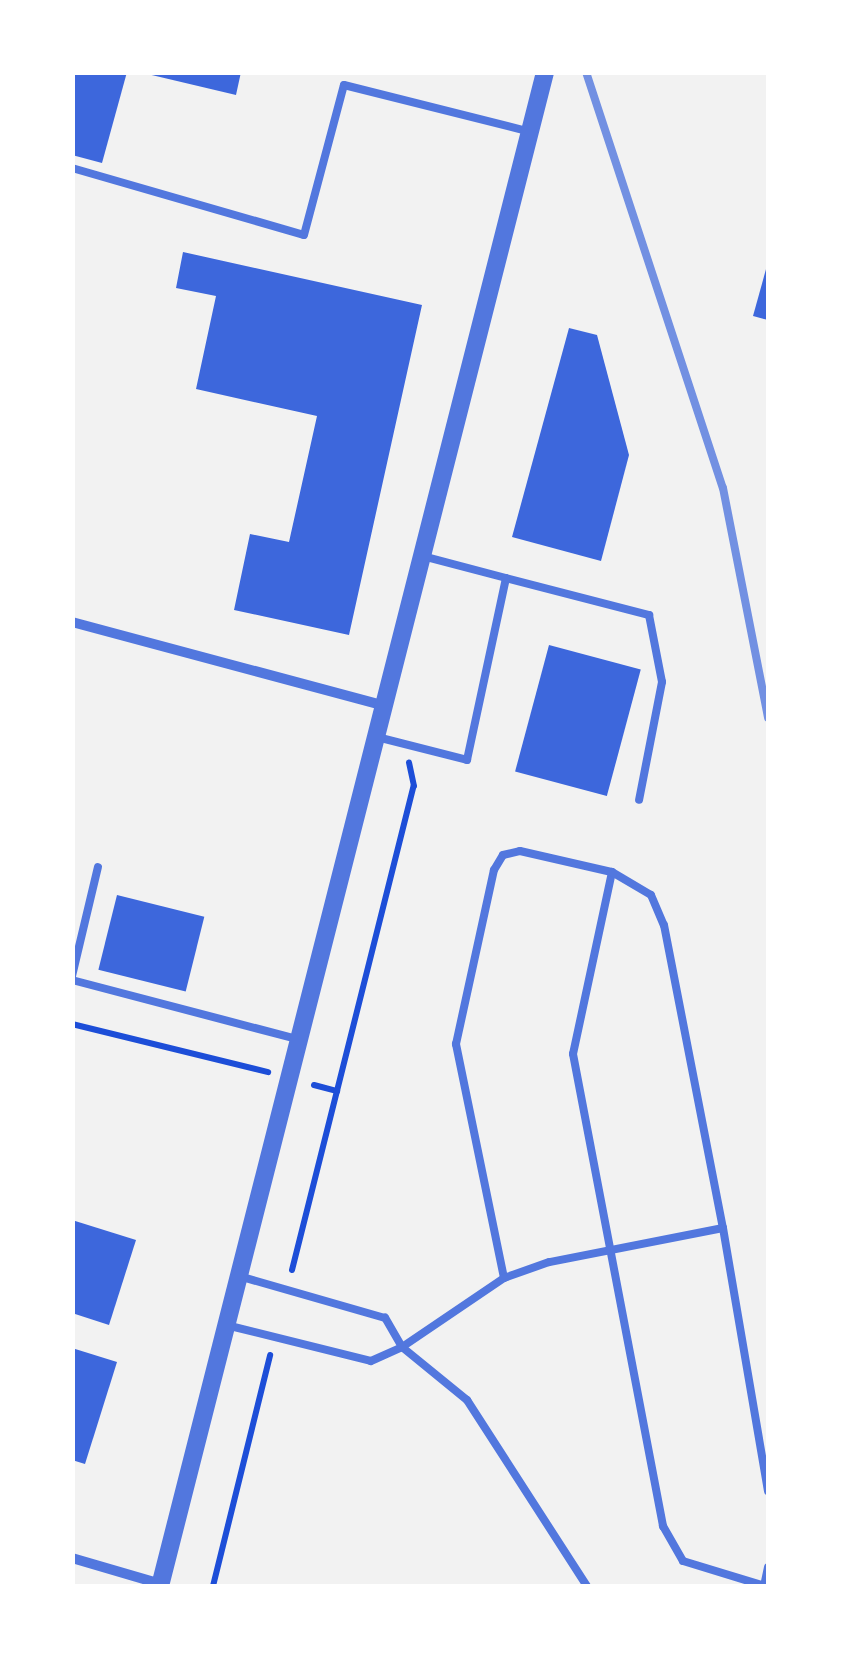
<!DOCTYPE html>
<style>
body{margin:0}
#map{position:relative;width:841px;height:1659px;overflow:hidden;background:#f2f2f2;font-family:Quicksand,sans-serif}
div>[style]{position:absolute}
.building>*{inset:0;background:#3d67dc;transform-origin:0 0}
.path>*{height:6px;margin:-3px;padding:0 3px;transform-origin:3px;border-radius:3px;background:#1d4ed8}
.service>*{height:8px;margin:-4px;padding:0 4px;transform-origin:4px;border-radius:4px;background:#5277de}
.minor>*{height:10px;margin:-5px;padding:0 5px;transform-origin:5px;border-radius:5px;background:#5277de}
.tertiary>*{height:18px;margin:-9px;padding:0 9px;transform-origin:9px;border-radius:9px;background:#5277de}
.rail>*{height:8px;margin:-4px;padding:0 4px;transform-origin:4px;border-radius:4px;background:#7290e2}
span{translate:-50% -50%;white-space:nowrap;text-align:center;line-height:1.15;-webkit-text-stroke:8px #fff;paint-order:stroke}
.frame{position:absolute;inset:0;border:75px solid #fff;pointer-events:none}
</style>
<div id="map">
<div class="building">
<i style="clip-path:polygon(72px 72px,127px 72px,102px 163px,72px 155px)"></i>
<i style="clip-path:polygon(139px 72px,241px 72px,236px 95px)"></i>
<i style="clip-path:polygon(183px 252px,422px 305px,349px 635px,234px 610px,250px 534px,289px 542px,317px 416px,196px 389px,216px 296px,176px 288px)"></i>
<i style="clip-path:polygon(768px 262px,768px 320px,753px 316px)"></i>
<i style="clip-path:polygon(569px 328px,597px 335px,629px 455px,601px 561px,512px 537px)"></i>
<i style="left:549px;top:645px;width:95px;height:131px;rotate:15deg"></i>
<i style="left:117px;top:895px;width:90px;height:77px;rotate:14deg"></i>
<i style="clip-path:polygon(72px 1220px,136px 1240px,109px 1325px,72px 1313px)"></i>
<i style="clip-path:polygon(72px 1348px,117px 1362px,85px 1464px,72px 1460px)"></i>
</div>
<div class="path">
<i style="left:72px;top:1024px;width:202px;rotate:13.8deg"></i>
<i style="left:314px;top:1085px;width:24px;rotate:15deg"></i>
<i style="left:292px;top:1270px;width:499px;rotate:-75.9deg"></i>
<i style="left:414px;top:786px;width:24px;rotate:-102deg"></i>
<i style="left:213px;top:1586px;width:238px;rotate:-76.1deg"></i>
</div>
<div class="service">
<i style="left:72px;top:168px;width:241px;rotate:16.1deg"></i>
<i style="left:304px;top:235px;width:155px;rotate:-75.1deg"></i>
<i style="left:344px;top:85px;width:189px;rotate:14.1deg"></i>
<i style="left:506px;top:578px;width:148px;rotate:14.5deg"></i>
<i style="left:649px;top:615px;width:68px;rotate:79deg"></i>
<i style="left:662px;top:682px;width:120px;rotate:101deg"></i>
<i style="left:377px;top:737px;width:93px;rotate:14.3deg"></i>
<i style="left:467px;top:760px;width:186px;rotate:-77.9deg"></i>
<i style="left:506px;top:578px;width:86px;rotate:-165.2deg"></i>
<i style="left:612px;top:872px;width:186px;rotate:102.1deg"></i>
<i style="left:573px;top:1054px;width:481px;rotate:79.2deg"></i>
<i style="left:663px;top:1526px;width:40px;rotate:60.3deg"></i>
<i style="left:683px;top:1561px;width:86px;rotate:17deg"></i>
<i style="left:72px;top:976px;width:112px;rotate:-76.6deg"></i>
<i style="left:72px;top:980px;width:236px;rotate:14.7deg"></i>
<i style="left:723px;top:1228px;width:267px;rotate:80.3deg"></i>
<i style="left:504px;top:1278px;width:239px;rotate:-101.6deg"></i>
<i style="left:456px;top:1044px;width:178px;rotate:-77.7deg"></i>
<i style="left:494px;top:870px;width:17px;rotate:-59deg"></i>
<i style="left:503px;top:855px;width:17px;rotate:-13deg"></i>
<i style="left:520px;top:851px;width:94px;rotate:12.9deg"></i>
<i style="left:612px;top:872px;width:45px;rotate:30.5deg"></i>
<i style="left:651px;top:895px;width:33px;rotate:67deg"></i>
<i style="left:664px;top:925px;width:309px;rotate:79deg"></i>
<i style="left:723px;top:1228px;width:177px;rotate:168.9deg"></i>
<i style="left:549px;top:1262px;width:48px;rotate:160.4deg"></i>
<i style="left:504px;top:1278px;width:123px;rotate:145.9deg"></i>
<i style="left:402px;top:1347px;width:84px;rotate:39.2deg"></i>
<i style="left:467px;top:1400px;width:221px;rotate:57.2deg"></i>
<i style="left:226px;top:1325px;width:149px;rotate:13.9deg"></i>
<i style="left:371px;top:1361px;width:34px;rotate:-24deg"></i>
<i style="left:402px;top:1347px;width:34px;rotate:-120deg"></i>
<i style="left:385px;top:1318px;width:149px;rotate:-164deg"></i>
<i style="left:764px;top:1586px;width:19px;rotate:-78deg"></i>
</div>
<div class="minor">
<i style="left:72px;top:622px;width:324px;rotate:15deg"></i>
<i style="left:72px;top:1558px;width:93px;rotate:16.3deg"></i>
</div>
<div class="tertiary">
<i style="left:160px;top:1586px;width:1562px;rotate:-75.73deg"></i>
</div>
<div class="rail">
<i style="left:586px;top:72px;width:438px;rotate:71.8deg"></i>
<i style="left:723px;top:488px;width:234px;rotate:78.9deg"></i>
</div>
<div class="frame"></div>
</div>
